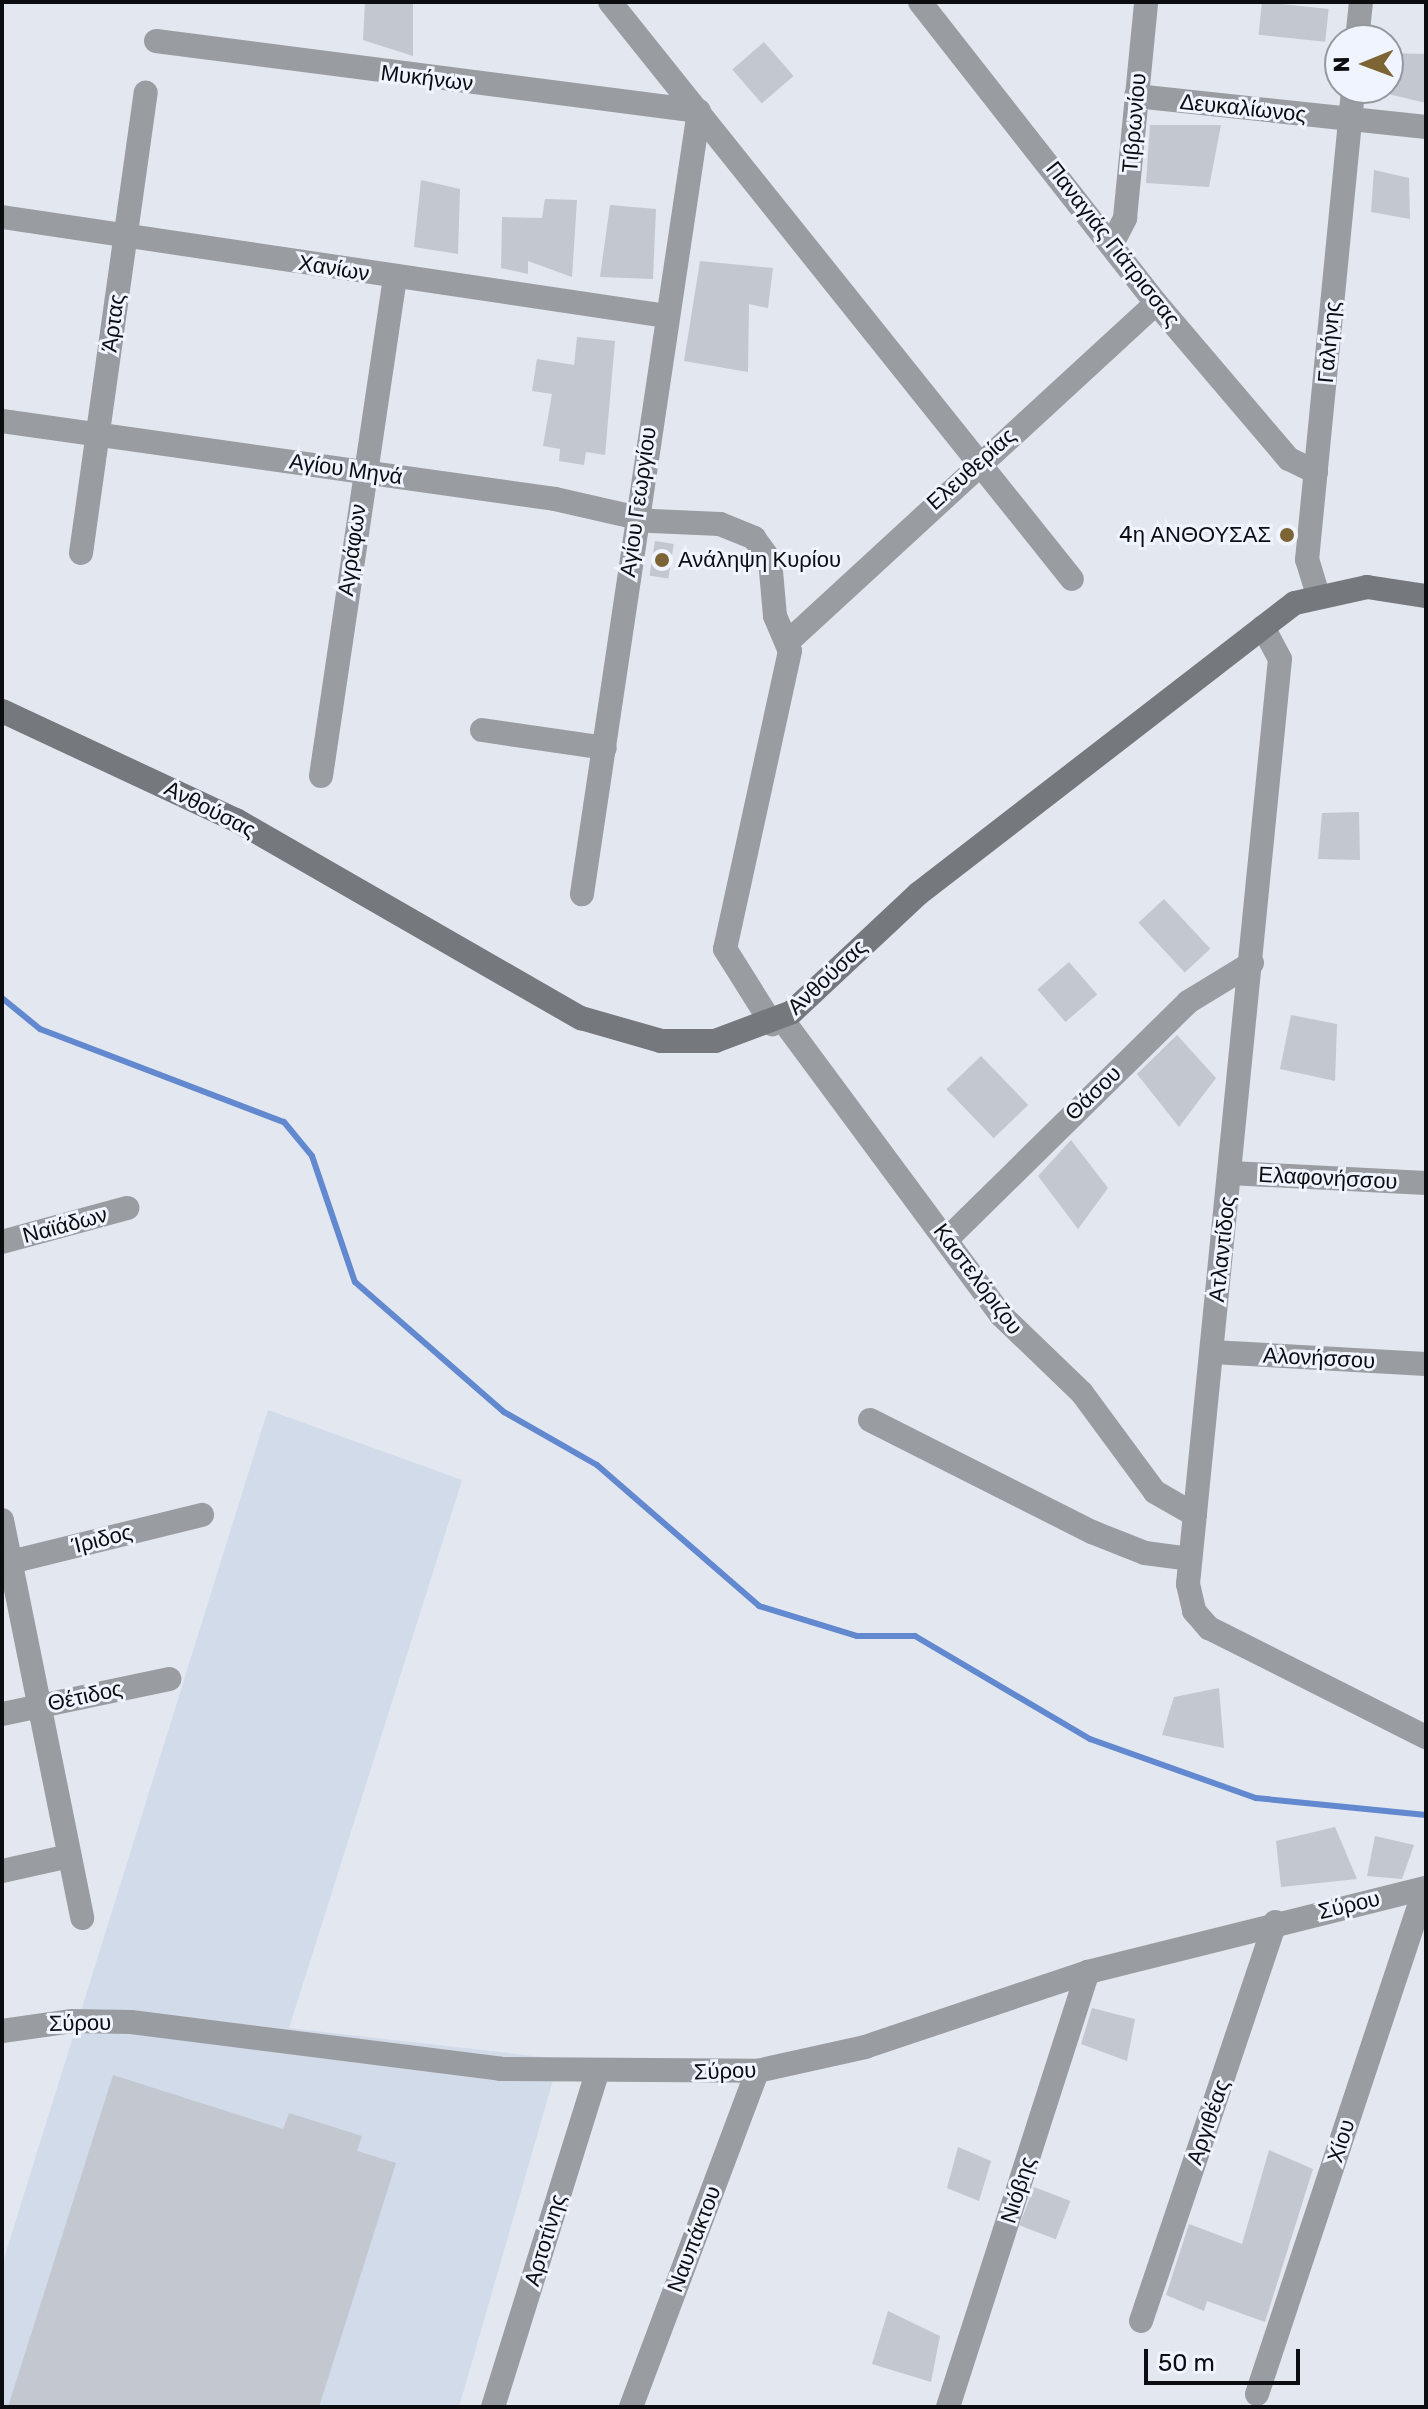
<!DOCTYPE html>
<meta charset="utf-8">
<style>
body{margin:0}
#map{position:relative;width:1428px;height:2409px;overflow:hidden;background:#e2e7f0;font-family:Rubik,sans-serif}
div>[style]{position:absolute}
.built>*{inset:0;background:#d2dbea}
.stream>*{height:6px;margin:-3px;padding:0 3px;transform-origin:3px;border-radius:3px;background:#6288cf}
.building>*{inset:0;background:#c2c7d0;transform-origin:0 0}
.street>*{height:24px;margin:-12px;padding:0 12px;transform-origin:12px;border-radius:12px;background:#999ca0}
.secondary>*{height:24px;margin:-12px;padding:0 12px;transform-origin:12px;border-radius:12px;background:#75787d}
.dots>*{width:22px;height:22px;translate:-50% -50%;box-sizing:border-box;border:4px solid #eff4fe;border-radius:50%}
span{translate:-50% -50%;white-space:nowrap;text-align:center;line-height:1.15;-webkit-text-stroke:6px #eff4fe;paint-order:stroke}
.street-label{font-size:22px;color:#0c0d10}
.poi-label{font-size:22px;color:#0c0d10}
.right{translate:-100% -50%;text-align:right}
.left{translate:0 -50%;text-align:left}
.frame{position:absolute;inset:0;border:4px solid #0c0d10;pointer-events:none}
.north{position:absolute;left:1324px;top:24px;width:80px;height:80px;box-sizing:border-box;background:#eff4fe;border:2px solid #94989f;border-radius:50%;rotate:269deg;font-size:22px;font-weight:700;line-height:32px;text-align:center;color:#0c0d10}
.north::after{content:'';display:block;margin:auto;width:28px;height:36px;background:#7d6435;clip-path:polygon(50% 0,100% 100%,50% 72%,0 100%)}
.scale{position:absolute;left:1144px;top:2349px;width:156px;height:36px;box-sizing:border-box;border:4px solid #0c0d10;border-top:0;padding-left:10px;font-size:24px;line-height:28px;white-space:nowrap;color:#0c0d10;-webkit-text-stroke:6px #eff4fe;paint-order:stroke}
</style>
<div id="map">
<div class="built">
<i style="clip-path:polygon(268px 1410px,462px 1480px,289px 2028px,559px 2059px,459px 2407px,2px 2407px,2px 2265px)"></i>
</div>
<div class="stream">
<i style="left:2px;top:998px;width:49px;rotate:39.2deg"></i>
<i style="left:40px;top:1029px;width:261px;rotate:20.9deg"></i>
<i style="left:284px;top:1122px;width:44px;rotate:50.5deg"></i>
<i style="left:312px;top:1156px;width:133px;rotate:71.2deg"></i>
<i style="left:355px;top:1282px;width:198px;rotate:41.1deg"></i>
<i style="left:504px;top:1412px;width:107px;rotate:29.7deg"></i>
<i style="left:597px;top:1465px;width:215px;rotate:41deg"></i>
<i style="left:759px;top:1606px;width:102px;rotate:17deg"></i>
<i style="left:857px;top:1636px;width:58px"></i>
<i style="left:915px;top:1636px;width:203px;rotate:30.5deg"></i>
<i style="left:1090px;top:1739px;width:176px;rotate:19.6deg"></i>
<i style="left:1256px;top:1798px;width:171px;rotate:5.7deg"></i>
</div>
<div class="building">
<i style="clip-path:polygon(365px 2px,413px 2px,413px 56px,363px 40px)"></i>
<i style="left:1262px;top:2px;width:67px;height:33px;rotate:6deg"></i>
<i style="left:764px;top:42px;width:45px;height:42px;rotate:49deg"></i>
<i style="clip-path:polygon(1388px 53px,1426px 54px,1426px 103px,1388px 94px)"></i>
<i style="clip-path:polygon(1150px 125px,1221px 125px,1209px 187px,1146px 183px)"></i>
<i style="clip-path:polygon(1374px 170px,1409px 178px,1410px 219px,1371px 212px)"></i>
<i style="clip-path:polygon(421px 180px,460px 189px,458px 254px,414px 247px)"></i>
<i style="clip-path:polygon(545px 199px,577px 200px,572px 277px,528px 261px,528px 274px,501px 268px,502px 217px,542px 218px)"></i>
<i style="clip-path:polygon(610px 205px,656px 209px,653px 279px,600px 277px)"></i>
<i style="clip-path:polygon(700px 261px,773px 268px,768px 308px,749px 304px,748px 372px,684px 361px)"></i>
<i style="clip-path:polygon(577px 337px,615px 341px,605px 455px,586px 452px,584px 465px,559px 461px,560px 449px,543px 446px,552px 394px,532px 391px,537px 359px,574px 365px)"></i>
<i style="left:655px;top:541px;width:19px;height:35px;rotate:9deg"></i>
<i style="clip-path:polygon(1359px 812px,1360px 860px,1318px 859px,1322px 813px)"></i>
<i style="left:1164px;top:899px;width:68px;height:35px;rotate:47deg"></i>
<i style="left:1069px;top:962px;width:43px;height:42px;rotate:49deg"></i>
<i style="clip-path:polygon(1291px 1015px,1337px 1024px,1335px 1081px,1280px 1069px)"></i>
<i style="clip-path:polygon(1177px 1035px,1216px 1078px,1179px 1127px,1137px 1074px)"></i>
<i style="left:981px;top:1056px;width:68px;height:48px;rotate:46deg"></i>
<i style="clip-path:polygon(1071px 1140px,1108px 1188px,1078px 1229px,1038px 1176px)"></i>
<i style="clip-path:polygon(1219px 1688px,1224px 1748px,1162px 1735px,1174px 1697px)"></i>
<i style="clip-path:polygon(1335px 1827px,1357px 1879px,1281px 1887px,1276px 1841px)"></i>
<i style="clip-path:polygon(1375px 1836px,1414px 1845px,1402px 1879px,1367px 1876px)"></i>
<i style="clip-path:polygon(1092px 2008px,1135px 2019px,1127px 2061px,1081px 2044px)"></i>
<i style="clip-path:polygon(113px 2075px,283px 2129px,289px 2113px,362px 2136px,357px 2151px,396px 2163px,319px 2407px,8px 2407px)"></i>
<i style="clip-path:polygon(958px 2147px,991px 2161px,979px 2201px,947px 2188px)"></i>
<i style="clip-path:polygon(1269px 2150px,1313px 2169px,1265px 2322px,1207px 2301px,1204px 2311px,1166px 2295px,1189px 2224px,1242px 2244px)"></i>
<i style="left:1034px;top:2187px;width:39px;height:41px;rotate:21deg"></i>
<i style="clip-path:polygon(888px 2311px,940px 2336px,931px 2382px,872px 2364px)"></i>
</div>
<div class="street">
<i style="left:610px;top:2px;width:739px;rotate:51.32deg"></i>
<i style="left:920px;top:2px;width:382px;rotate:51.9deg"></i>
<i style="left:1156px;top:303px;width:205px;rotate:49.6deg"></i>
<i style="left:1289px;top:459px;width:30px;rotate:26deg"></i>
<i style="left:1357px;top:40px;width:38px;rotate:-84deg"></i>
<i style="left:156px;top:41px;width:547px;rotate:7.35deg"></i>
<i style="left:699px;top:111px;width:792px;rotate:98.5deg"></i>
<i style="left:1136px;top:96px;width:292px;rotate:6.1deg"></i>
<i style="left:2px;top:217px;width:671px;rotate:8.48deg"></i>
<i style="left:1113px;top:242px;width:27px;rotate:-63deg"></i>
<i style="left:1125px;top:218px;width:217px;rotate:-84.4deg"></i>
<i style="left:2px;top:421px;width:558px;rotate:8.03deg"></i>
<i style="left:555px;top:499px;width:99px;rotate:12.8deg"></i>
<i style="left:652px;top:521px;width:68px;rotate:2.5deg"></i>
<i style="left:720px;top:524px;width:37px;rotate:22deg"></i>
<i style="left:754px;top:538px;width:27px;rotate:54deg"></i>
<i style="left:770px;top:560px;width:56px;rotate:84.9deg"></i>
<i style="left:775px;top:616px;width:38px;rotate:67deg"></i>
<i style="left:790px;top:651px;width:305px;rotate:102.3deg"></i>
<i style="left:725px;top:949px;width:89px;rotate:57.9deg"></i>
<i style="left:81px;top:553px;width:465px;rotate:-82deg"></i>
<i style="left:1318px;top:595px;width:37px;rotate:-107deg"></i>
<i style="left:1307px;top:560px;width:474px;rotate:-84.4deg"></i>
<i style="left:1263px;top:627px;width:36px;rotate:62deg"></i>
<i style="left:1280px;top:659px;width:930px;rotate:95.68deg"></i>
<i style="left:1188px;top:1584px;width:28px;rotate:77deg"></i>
<i style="left:1194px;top:1611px;width:23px;rotate:49deg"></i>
<i style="left:1209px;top:1628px;width:243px;rotate:26.7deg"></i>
<i style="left:791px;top:639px;width:496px;rotate:-42.6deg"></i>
<i style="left:482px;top:730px;width:124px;rotate:8.3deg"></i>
<i style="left:321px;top:776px;width:504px;rotate:-81.56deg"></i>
<i style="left:782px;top:1019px;width:368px;rotate:53.5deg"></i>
<i style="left:1001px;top:1315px;width:112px;rotate:43.9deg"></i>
<i style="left:1082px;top:1393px;width:123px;rotate:53.6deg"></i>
<i style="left:1155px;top:1492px;width:46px;rotate:29.9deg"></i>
<i style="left:1230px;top:1173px;width:196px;rotate:2.9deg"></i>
<i style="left:947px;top:1239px;width:338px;rotate:-44.5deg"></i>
<i style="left:1188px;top:1002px;width:75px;rotate:-31.4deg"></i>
<i style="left:2px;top:1242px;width:130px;rotate:-15.2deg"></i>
<i style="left:1212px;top:1352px;width:214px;rotate:3.2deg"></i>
<i style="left:870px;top:1420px;width:249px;rotate:26.8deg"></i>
<i style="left:1092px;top:1532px;width:57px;rotate:21.6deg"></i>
<i style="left:1145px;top:1553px;width:45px;rotate:7.6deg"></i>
<i style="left:2px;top:1520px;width:406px;rotate:78.6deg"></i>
<i style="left:2px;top:1564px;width:206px;rotate:-13.8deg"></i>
<i style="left:2px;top:1714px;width:171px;rotate:-11.8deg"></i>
<i style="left:2px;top:1871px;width:69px;rotate:-12.6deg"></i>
<i style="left:2px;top:2031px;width:71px;rotate:-8.1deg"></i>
<i style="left:72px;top:2021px;width:59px;rotate:1deg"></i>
<i style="left:131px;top:2022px;width:373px;rotate:7.2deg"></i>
<i style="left:501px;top:2069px;width:256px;rotate:0.4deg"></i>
<i style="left:757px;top:2071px;width:111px;rotate:-12.5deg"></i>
<i style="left:865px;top:2047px;width:235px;rotate:-18.6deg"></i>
<i style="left:1088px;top:1972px;width:348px;rotate:-14deg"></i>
<i style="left:1141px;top:2321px;width:421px;rotate:-71.4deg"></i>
<i style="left:1257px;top:2394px;width:533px;rotate:-71.63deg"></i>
<i style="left:493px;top:2407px;width:350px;rotate:-72.7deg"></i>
<i style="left:631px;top:2407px;width:359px;rotate:-69.4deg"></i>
<i style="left:948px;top:2407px;width:457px;rotate:-72.2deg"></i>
</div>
<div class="secondary">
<i style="left:2px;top:711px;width:258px;rotate:25deg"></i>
<i style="left:236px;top:820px;width:398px;rotate:29.9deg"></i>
<i style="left:581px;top:1018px;width:83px;rotate:16deg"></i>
<i style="left:661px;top:1041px;width:54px"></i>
<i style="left:715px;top:1041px;width:82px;rotate:-20.6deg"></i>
<i style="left:792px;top:1012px;width:173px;rotate:-43.1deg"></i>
<i style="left:918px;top:894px;width:476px;rotate:-37.7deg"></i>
<i style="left:1295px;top:603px;width:74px;rotate:-12.5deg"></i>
<i style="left:1367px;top:587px;width:60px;rotate:8.7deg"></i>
</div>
<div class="dots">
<i style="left:1287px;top:535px;background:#7d6435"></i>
<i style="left:662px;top:560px;background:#7d6435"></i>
</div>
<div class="street-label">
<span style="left:427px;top:78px;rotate:7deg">Μυκήνων</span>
<span style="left:1243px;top:108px;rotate:6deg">Δευκαλίωνος</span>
<span style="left:1134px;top:123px;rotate:-85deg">Τιβρωνίου</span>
<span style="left:1113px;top:244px;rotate:52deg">Παναγιάς Γιάτρισσας</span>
<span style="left:334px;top:268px;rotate:9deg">Χανίων</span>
<span style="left:113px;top:323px;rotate:-82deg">Άρτας</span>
<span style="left:1329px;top:342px;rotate:-85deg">Γαλήνης</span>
<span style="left:346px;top:469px;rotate:8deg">Αγίου Μηνά</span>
<span style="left:971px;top:469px;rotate:-42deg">Ελευθερίας</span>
<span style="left:638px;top:502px;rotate:-82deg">Αγίου Γεωργίου</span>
<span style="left:352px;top:550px;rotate:-82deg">Αγράφων</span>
<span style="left:210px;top:809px;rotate:27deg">Ανθούσας</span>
<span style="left:827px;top:977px;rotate:-43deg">Ανθούσας</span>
<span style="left:1093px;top:1093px;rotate:-44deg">Θάσου</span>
<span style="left:1328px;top:1178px;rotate:3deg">Ελαφονήσσου</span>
<span style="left:65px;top:1225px;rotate:-15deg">Ναϊάδων</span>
<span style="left:1222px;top:1249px;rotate:-84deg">Ατλαντίδος</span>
<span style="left:978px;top:1279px;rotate:53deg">Καστελόριζου</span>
<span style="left:1319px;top:1358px;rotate:3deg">Αλονήσσου</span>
<span style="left:102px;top:1539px;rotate:-14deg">Ίριδος</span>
<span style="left:85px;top:1696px;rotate:-12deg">Θέτιδος</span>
<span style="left:1349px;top:1905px;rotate:-13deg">Σύρου</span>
<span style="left:80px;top:2023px;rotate:-1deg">Σύρου</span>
<span style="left:725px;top:2071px;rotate:-2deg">Σύρου</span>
<span style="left:1208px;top:2122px;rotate:-71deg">Αργιθέας</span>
<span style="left:1341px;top:2141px;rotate:-72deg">Χίου</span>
<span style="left:1018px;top:2190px;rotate:-72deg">Νιόβης</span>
<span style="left:694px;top:2239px;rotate:-69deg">Ναυπάκτου</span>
<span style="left:545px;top:2240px;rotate:-73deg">Αρτοτίνης</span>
</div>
<div class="poi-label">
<span class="right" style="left:1271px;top:535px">4η ΑΝΘΟΥΣΑΣ</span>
<span class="left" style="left:678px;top:560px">Ανάληψη Κυρίου</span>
</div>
<div class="frame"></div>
<div class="north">N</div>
<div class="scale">50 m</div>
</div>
